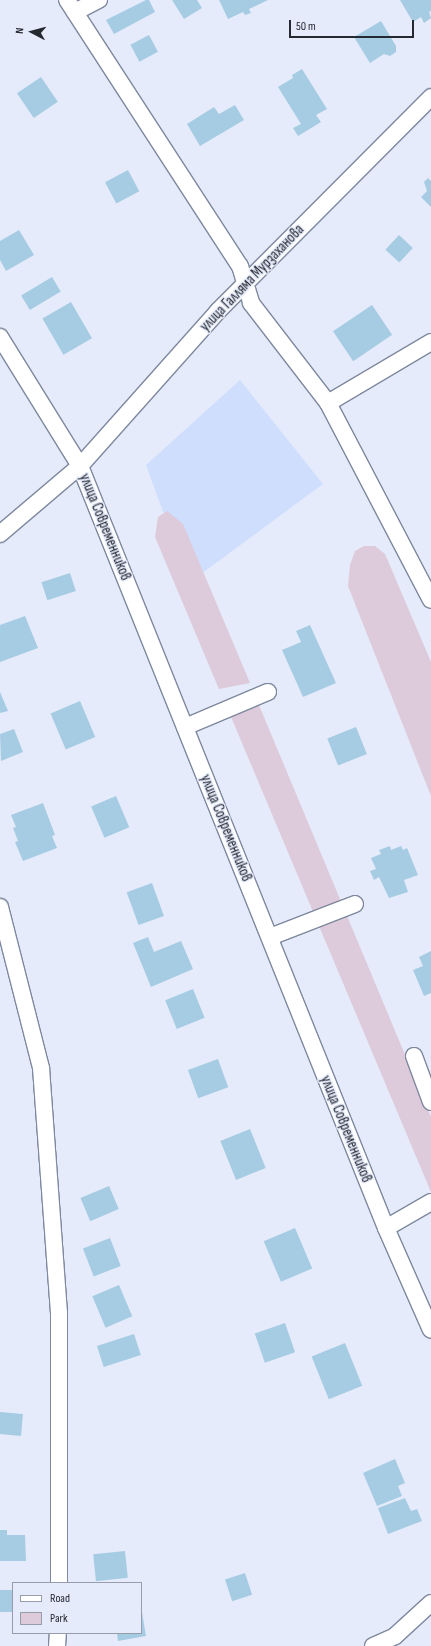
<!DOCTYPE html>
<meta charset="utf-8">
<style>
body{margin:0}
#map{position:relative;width:431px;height:1646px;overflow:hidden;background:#e5ebfa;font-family:"Sofia Sans Condensed",sans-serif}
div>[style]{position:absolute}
.built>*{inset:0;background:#d0defe}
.green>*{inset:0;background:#ddcada}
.building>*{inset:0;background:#a6cce3;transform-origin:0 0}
.roads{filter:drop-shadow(1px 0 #7e889e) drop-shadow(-1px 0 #7e889e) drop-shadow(0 1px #7e889e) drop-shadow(0 -1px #7e889e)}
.minor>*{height:16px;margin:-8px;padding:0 8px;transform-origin:8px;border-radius:8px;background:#fff}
span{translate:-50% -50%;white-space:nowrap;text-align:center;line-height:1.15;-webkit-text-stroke:3px #e5ebfa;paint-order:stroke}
.street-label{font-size:15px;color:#242831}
.legend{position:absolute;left:12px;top:1582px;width:130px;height:52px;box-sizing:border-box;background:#e5ebfa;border:1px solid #989daa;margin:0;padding:5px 7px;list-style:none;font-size:12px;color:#242831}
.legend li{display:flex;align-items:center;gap:8px;height:20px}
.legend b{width:20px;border:1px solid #989daa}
.north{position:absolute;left:12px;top:12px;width:40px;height:40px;-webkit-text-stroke:3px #e5ebfa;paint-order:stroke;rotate:276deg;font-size:11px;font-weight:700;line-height:16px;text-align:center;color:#242831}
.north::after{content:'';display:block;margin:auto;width:14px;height:18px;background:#242831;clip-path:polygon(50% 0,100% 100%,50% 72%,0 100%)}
.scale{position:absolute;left:289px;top:20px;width:125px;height:18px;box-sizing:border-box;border:2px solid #242831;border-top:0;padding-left:5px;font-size:12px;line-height:14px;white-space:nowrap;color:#242831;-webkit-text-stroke:3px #e5ebfa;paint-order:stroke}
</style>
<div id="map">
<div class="built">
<i style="clip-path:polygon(240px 380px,323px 484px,189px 583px,146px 465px)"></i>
</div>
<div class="green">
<i style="clip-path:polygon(167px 511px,183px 524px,250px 683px,219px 689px,155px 537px,158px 517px)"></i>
<i style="clip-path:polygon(364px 546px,375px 546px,385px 554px,431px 662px,431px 796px,348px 586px,350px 565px,355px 551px)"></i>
<i style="clip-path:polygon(256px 698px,431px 1117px,431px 1192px,226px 705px)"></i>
</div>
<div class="building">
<i style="clip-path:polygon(146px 0,149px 0,155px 12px,114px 34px,106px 20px)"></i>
<i style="clip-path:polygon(172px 0,197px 0,202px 8px,184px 19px)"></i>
<i style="clip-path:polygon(219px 0,268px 0,249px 9px,251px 13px,245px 15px,243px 12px,228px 19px)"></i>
<i style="clip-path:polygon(400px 0,431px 0,431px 11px,429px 12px,431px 18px,424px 23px,421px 17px,413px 22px)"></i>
<i style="clip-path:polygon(381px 21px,396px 46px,396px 52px,390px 56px,384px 54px,370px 63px,354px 37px)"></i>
<i style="left:149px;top:35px;width:19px;height:21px;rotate:62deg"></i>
<i style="clip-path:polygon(302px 69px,327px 109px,316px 115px,321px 122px,298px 136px,293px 128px,301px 124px,278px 87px,293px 78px,292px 75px)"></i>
<i style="left:41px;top:77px;width:30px;height:29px;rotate:56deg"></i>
<i style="clip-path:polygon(235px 105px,244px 120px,200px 146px,187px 124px,214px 107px,219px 114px)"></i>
<i style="left:128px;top:170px;width:24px;height:26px;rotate:62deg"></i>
<i style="clip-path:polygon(428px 178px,431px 181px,431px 207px,421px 197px,427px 191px,424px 182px)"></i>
<i style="clip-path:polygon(19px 230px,34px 255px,6px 271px,0 260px,0 241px)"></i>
<i style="left:399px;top:235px;width:19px;height:20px;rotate:43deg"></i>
<i style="left:52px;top:277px;width:17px;height:36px;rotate:59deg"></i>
<i style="left:71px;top:302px;width:42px;height:33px;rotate:60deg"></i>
<i style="left:372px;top:305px;width:36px;height:47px;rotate:56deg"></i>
<i style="left:70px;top:573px;width:19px;height:30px;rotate:72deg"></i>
<i style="clip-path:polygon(25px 616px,38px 648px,0 662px,0 625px)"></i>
<i style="clip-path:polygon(310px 625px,336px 683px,303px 697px,282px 650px,301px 642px,296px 631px)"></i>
<i style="clip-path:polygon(0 692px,8px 711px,0 713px)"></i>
<i style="left:80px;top:701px;width:39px;height:32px;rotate:67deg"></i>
<i style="left:356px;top:727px;width:29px;height:31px;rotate:68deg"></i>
<i style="clip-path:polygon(14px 729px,23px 752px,1px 761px,0 734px)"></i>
<i style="left:116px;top:796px;width:34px;height:27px;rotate:67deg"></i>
<i style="clip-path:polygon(43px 803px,55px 835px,52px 836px,57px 848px,23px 861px,15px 842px,18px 841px,13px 828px,16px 827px,11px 815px)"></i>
<i style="clip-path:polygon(390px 846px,391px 850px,401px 846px,403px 850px,407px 848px,418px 875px,404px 880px,408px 892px,389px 898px,379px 877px,374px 880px,370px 871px,376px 869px,371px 858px,381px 854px,379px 850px)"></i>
<i style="left:152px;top:883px;width:35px;height:27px;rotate:70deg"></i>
<i style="clip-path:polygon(148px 937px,154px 952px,181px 941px,193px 969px,151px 987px,133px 943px)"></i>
<i style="clip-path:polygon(431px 951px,431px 993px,424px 996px,413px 970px,423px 966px,419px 957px)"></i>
<i style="left:193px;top:989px;width:31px;height:30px;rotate:68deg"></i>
<i style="left:218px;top:1059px;width:30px;height:32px;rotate:70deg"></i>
<i style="left:250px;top:1129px;width:42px;height:32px;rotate:68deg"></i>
<i style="left:109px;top:1186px;width:25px;height:31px;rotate:67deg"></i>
<i style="left:295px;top:1228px;width:44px;height:34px;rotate:67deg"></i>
<i style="left:110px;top:1238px;width:30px;height:29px;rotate:69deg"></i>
<i style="left:119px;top:1285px;width:34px;height:29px;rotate:67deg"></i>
<i style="left:285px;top:1323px;width:31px;height:32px;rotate:71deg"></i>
<i style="left:134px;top:1334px;width:22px;height:39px;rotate:72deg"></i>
<i style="left:345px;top:1343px;width:46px;height:36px;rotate:68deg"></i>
<i style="left:0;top:1412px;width:23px;height:22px;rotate:5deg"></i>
<i style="clip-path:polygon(395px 1459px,405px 1483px,398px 1486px,402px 1496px,377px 1506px,363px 1473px)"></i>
<i style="clip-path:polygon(405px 1498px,411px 1511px,417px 1509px,422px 1521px,388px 1534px,378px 1508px)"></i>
<i style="clip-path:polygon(0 1530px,7px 1530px,7px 1535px,25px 1535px,26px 1561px,0 1561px)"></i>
<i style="left:125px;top:1551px;width:27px;height:32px;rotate:84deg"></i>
<i style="left:245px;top:1573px;width:23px;height:21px;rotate:72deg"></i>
<i style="left:0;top:1590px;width:13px;height:22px"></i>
<i style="clip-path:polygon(142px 1612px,146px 1636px,118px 1641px,117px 1633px,141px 1633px)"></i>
</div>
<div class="roads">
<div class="minor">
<i style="left:67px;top:0;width:317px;rotate:57deg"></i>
<i style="left:240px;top:266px;width:39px;rotate:73deg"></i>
<i style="left:251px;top:303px;width:126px;rotate:52.4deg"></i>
<i style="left:328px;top:403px;width:222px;rotate:62.4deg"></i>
<i style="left:75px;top:12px;width:27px;rotate:-27deg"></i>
<i style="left:0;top:337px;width:152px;rotate:58.2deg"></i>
<i style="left:80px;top:466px;width:821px;rotate:68.12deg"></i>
<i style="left:386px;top:1228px;width:111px;rotate:66.2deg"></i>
<i style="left:328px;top:403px;width:120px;rotate:-30.6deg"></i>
<i style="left:0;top:534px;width:105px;rotate:-40.4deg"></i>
<i style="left:80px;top:466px;width:208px;rotate:-48.3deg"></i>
<i style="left:218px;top:311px;width:302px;rotate:-45.1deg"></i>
<i style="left:185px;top:727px;width:90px;rotate:-22.9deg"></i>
<i style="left:0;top:907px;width:166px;rotate:75.7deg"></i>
<i style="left:41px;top:1068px;width:246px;rotate:85.8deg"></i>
<i style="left:59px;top:1313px;width:270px;rotate:90deg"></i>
<i style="left:270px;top:937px;width:91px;rotate:-21.2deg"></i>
<i style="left:414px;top:1056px;width:49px;rotate:69.7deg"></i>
<i style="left:386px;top:1228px;width:52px;rotate:-30deg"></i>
<i style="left:57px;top:1646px;width:13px;rotate:-86deg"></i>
<i style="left:373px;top:1646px;width:24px;rotate:-24deg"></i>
<i style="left:395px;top:1636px;width:49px;rotate:-42.5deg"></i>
</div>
</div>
<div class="street-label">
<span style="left:252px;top:278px;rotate:-46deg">улица Галляма Мурзаханова</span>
<span style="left:105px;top:527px;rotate:68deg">улица Современников</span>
<span style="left:226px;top:828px;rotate:68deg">улица Современников</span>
<span style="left:346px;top:1129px;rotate:68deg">улица Современников</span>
</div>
<ul class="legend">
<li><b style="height:5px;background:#fff"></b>Road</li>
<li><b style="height:11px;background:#ddcada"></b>Park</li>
</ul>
<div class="north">N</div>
<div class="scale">50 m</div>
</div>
